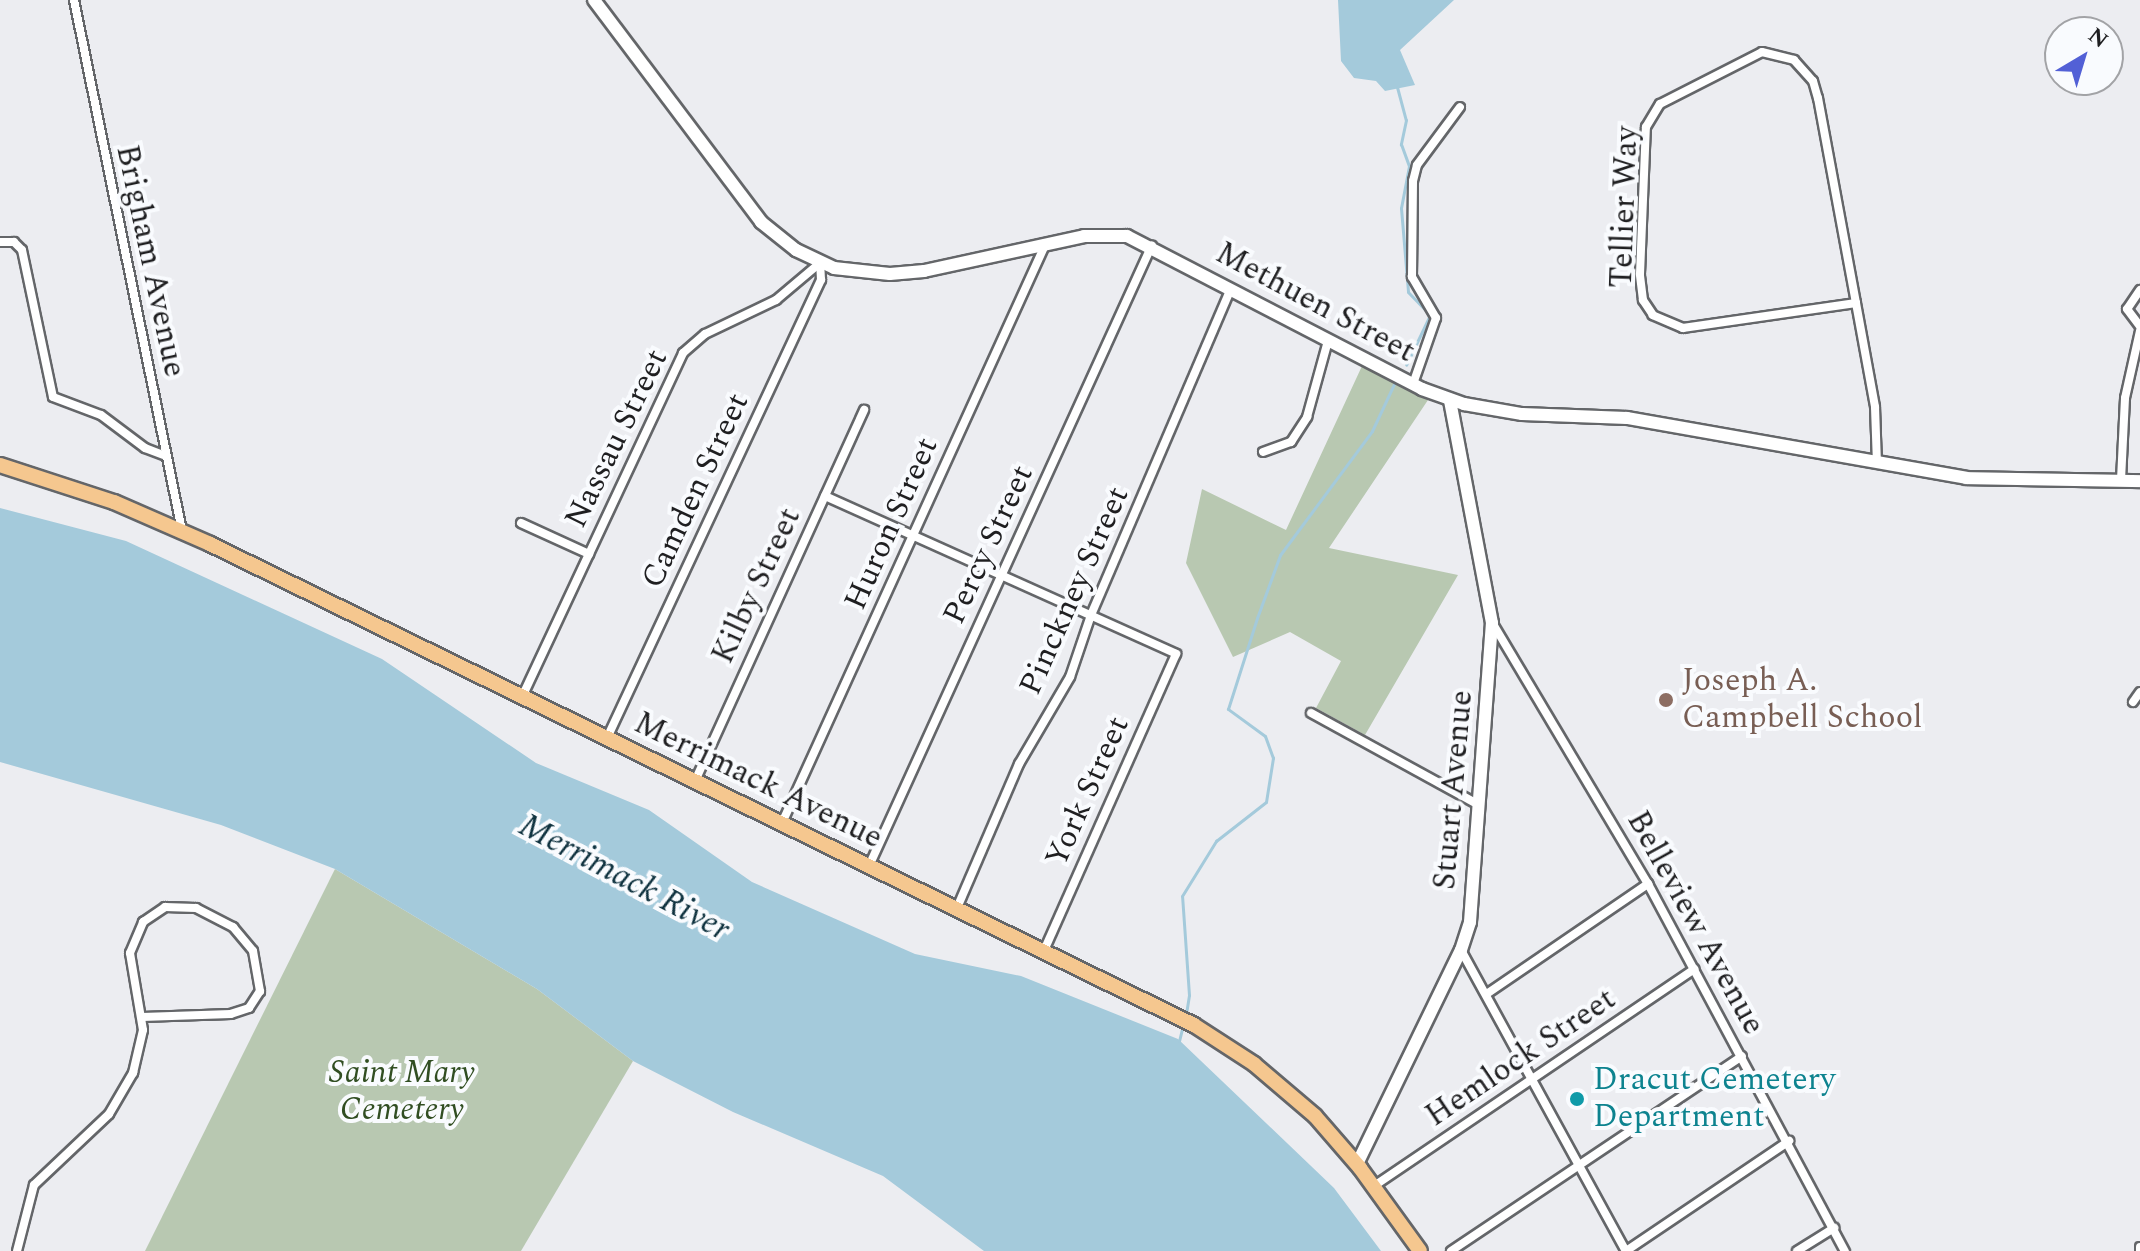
<!DOCTYPE html>
<style>
body{margin:0}
#map{position:relative;width:2140px;height:1251px;overflow:hidden;background:#ecedf1;font-family:Spectral,serif}
div>[style]{position:absolute}
.green>*{inset:0;background:#b8c8b1}
.water>*{inset:0;background:#a4cadb}
.stream>*{height:3px;margin:-1.5px;padding:0 1.5px;transform-origin:1.5px;border-radius:1.5px;background:#a4cadb}
.roads{filter:drop-shadow(2px 0 #646669) drop-shadow(-2px 0 #646669) drop-shadow(0 2px #646669) drop-shadow(0 -2px #646669)}
.street>*{height:8px;margin:-4px;padding:0 4px;transform-origin:4px;border-radius:4px;background:#fff}
.secondary>*{height:12px;margin:-6px;padding:0 6px;transform-origin:6px;border-radius:6px;background:#fff}
.primary>*{height:14px;margin:-7px;padding:0 7px;transform-origin:7px;border-radius:7px;background:#f5c78f}
.dots>*{width:22px;height:22px;translate:-50% -50%;box-sizing:border-box;border:4px solid #f9fbfe;border-radius:50%}
span{translate:-50% -50%;white-space:nowrap;text-align:center;line-height:1.15;-webkit-text-stroke:8px #f9fbfe;paint-order:stroke}
.street-label{font-size:32px;color:#1f1f21}
.education-label{font-size:32px;color:#785e54}
.left{translate:0 -50%;text-align:left}
.park-label{font-size:32px;color:#314e22;font-style:italic}
.culture-label{font-size:32px;color:#0d838f}
.water-label{font-size:34px;color:#0f323f;font-style:italic}
.north{position:absolute;left:2044px;top:16px;width:80px;height:80px;box-sizing:border-box;background:#f9fbfe;border:2px solid #a2a3a6;border-radius:50%;rotate:38deg;font-size:22px;font-weight:700;line-height:32px;text-align:center;color:#1f1f21}
.north::after{content:'';display:block;margin:auto;width:28px;height:36px;background:#5260d6;clip-path:polygon(50% 0,100% 100%,50% 72%,0 100%)}
</style>
<div id="map">
<div class="green">
<i style="clip-path:polygon(1362px 366px,1428px 400px,1329px 548px,1458px 575px,1365px 735px,1316px 708px,1341px 661px,1290px 632px,1233px 657px,1186px 563px,1202px 489px,1286px 530px)"></i>
<i style="clip-path:polygon(335px 869px,537px 989px,633px 1061px,521px 1251px,145px 1251px)"></i>
</div>
<div class="water">
<i style="clip-path:polygon(1338px 0,1454px 0,1400px 50px,1415px 85px,1385px 91px,1376px 81px,1354px 78px,1341px 61px)"></i>
<i style="clip-path:polygon(0 508px,126px 541px,382px 659px,536px 763px,649px 810px,752px 882px,915px 954px,1021px 976px,1178px 1039px,1334px 1188px,1381px 1251px,984px 1251px,883px 1176px,733px 1112px,633px 1061px,537px 989px,335px 869px,221px 825px,0 762px)"></i>
</div>
<div class="stream">
<i style="left:1397px;top:87px;width:34px;rotate:75deg"></i>
<i style="left:1406px;top:120px;width:25px;rotate:102deg"></i>
<i style="left:1401px;top:144px;width:23px;rotate:70deg"></i>
<i style="left:1409px;top:166px;width:43px;rotate:100.8deg"></i>
<i style="left:1401px;top:208px;width:84px;rotate:85.2deg"></i>
<i style="left:1408px;top:292px;width:32px;rotate:46deg"></i>
<i style="left:1430px;top:315px;width:55px;rotate:115.6deg"></i>
<i style="left:1186px;top:1014px;width:19px;rotate:-81deg"></i>
<i style="left:1189px;top:995px;width:99px;rotate:-94deg"></i>
<i style="left:1182px;top:896px;width:65px;rotate:-58.3deg"></i>
<i style="left:1216px;top:841px;width:63px;rotate:-38deg"></i>
<i style="left:1266px;top:802px;width:45px;rotate:-81deg"></i>
<i style="left:1273px;top:758px;width:23px;rotate:-110deg"></i>
<i style="left:1265px;top:736px;width:46px;rotate:-143.9deg"></i>
<i style="left:1228px;top:709px;width:96px;rotate:-72.3deg"></i>
<i style="left:1257px;top:618px;width:67px;rotate:-69.9deg"></i>
<i style="left:1280px;top:555px;width:154px;rotate:-53.4deg"></i>
<i style="left:1372px;top:431px;width:52px;rotate:-64.9deg"></i>
<i style="left:1179px;top:1041px;width:16px;rotate:-76deg"></i>
</div>
<div class="roads">
<div class="street">
<i style="left:74px;top:0;width:542px;rotate:78.5deg"></i>
<i style="left:0;top:242px;width:14px"></i>
<i style="left:14px;top:242px;width:11px;rotate:45deg"></i>
<i style="left:22px;top:250px;width:150px;rotate:78.1deg"></i>
<i style="left:53px;top:397px;width:51px;rotate:20.6deg"></i>
<i style="left:101px;top:415px;width:55px;rotate:36.9deg"></i>
<i style="left:145px;top:448px;width:22px;rotate:21deg"></i>
<i style="left:2140px;top:290px;width:23px;rotate:124deg"></i>
<i style="left:2127px;top:309px;width:21px;rotate:53deg"></i>
<i style="left:1856px;top:303px;width:175px;rotate:171.8deg"></i>
<i style="left:1683px;top:328px;width:33px;rotate:-157deg"></i>
<i style="left:1653px;top:315px;width:18px;rotate:-124deg"></i>
<i style="left:1643px;top:300px;width:26px;rotate:-97deg"></i>
<i style="left:1640px;top:274px;width:147px;rotate:-87.7deg"></i>
<i style="left:1646px;top:127px;width:27px;rotate:-59deg"></i>
<i style="left:1660px;top:104px;width:114px;rotate:-27deg"></i>
<i style="left:1762px;top:52px;width:33px;rotate:14deg"></i>
<i style="left:1794px;top:60px;width:28px;rotate:48deg"></i>
<i style="left:1813px;top:81px;width:18px;rotate:74deg"></i>
<i style="left:1818px;top:98px;width:208px;rotate:79.5deg"></i>
<i style="left:1856px;top:303px;width:106px;rotate:79.6deg"></i>
<i style="left:1875px;top:407px;width:56px;rotate:88deg"></i>
<i style="left:1413px;top:384px;width:70px;rotate:-70.8deg"></i>
<i style="left:1436px;top:318px;width:48px;rotate:-120.3deg"></i>
<i style="left:1412px;top:277px;width:96px;rotate:-89.4deg"></i>
<i style="left:1413px;top:181px;width:16px;rotate:-76deg"></i>
<i style="left:1417px;top:165px;width:72px;rotate:-53.4deg"></i>
<i style="left:1263px;top:452px;width:30px;rotate:-20deg"></i>
<i style="left:1291px;top:442px;width:30px;rotate:-57deg"></i>
<i style="left:1307px;top:417px;width:79px;rotate:-74.6deg"></i>
<i style="left:2121px;top:480px;width:82px;rotate:-87.2deg"></i>
<i style="left:2125px;top:398px;width:69px;rotate:-77.4deg"></i>
<i style="left:825px;top:496px;width:385px;rotate:24.2deg"></i>
<i style="left:1176px;top:654px;width:325px;rotate:114deg"></i>
<i style="left:521px;top:523px;width:75px;rotate:24.5deg"></i>
<i style="left:1493px;top:624px;width:303px;rotate:59.2deg"></i>
<i style="left:1648px;top:884px;width:417px;rotate:61.8deg"></i>
<i style="left:522px;top:697px;width:380px;rotate:-64.9deg"></i>
<i style="left:683px;top:353px;width:29px;rotate:-41deg"></i>
<i style="left:705px;top:334px;width:79px;rotate:-25.6deg"></i>
<i style="left:776px;top:300px;width:57px;rotate:-40.1deg"></i>
<i style="left:2133px;top:702px;width:12px;rotate:-55deg"></i>
<i style="left:1311px;top:713px;width:192px;rotate:28.7deg"></i>
<i style="left:607px;top:738px;width:506px;rotate:-64.96deg"></i>
<i style="left:821px;top:280px;width:17px;rotate:-93deg"></i>
<i style="left:695px;top:781px;width:408px;rotate:-65.5deg"></i>
<i style="left:782px;top:823px;width:635px;rotate:-65.53deg"></i>
<i style="left:869px;top:866px;width:682px;rotate:-65.5deg"></i>
<i style="left:957px;top:908px;width:157px;rotate:-66.7deg"></i>
<i style="left:1019px;top:764px;width:101px;rotate:-59.6deg"></i>
<i style="left:1070px;top:677px;width:65px;rotate:-71.3deg"></i>
<i style="left:1091px;top:615px;width:353px;rotate:-66.8deg"></i>
<i style="left:1461px;top:950px;width:343px;rotate:61.3deg"></i>
<i style="left:1488px;top:993px;width:194px;rotate:-34.3deg"></i>
<i style="left:1374px;top:1186px;width:387px;rotate:-34.1deg"></i>
<i style="left:17px;top:1251px;width:68px;rotate:-75.6deg"></i>
<i style="left:34px;top:1185px;width:103px;rotate:-43.4deg"></i>
<i style="left:109px;top:1114px;width:48px;rotate:-59.7deg"></i>
<i style="left:133px;top:1073px;width:44px;rotate:-76.9deg"></i>
<i style="left:143px;top:1030px;width:78px;rotate:-99.6deg"></i>
<i style="left:130px;top:953px;width:34px;rotate:-67deg"></i>
<i style="left:143px;top:922px;width:27px;rotate:-34deg"></i>
<i style="left:165px;top:907px;width:31px;rotate:2deg"></i>
<i style="left:196px;top:908px;width:42px;rotate:27.2deg"></i>
<i style="left:233px;top:927px;width:31px;rotate:50deg"></i>
<i style="left:253px;top:951px;width:41px;rotate:80.1deg"></i>
<i style="left:260px;top:991px;width:20px;rotate:123deg"></i>
<i style="left:249px;top:1008px;width:19px;rotate:162deg"></i>
<i style="left:231px;top:1014px;width:89px;rotate:178.1deg"></i>
<i style="left:1451px;top:1251px;width:350px;rotate:-33.8deg"></i>
<i style="left:1626px;top:1251px;width:197px;rotate:-34deg"></i>
<i style="left:1797px;top:1251px;width:44px;rotate:-31.9deg"></i>
<i style="left:2140px;top:1251px;width:4px;rotate:-90deg"></i>
</div>
<div class="secondary">
<i style="left:594px;top:0;width:278px;rotate:53deg"></i>
<i style="left:761px;top:222px;width:45px;rotate:38.7deg"></i>
<i style="left:796px;top:250px;width:42px;rotate:25.3deg"></i>
<i style="left:834px;top:268px;width:56px;rotate:6.1deg"></i>
<i style="left:890px;top:274px;width:34px;rotate:-5deg"></i>
<i style="left:924px;top:271px;width:164px;rotate:-12.3deg"></i>
<i style="left:1084px;top:236px;width:43px"></i>
<i style="left:1127px;top:236px;width:332px;rotate:27.4deg"></i>
<i style="left:1422px;top:389px;width:45px;rotate:19.7deg"></i>
<i style="left:1464px;top:404px;width:59px;rotate:9.8deg"></i>
<i style="left:1522px;top:414px;width:105px;rotate:2.2deg"></i>
<i style="left:1627px;top:418px;width:344px;rotate:10deg"></i>
<i style="left:1966px;top:478px;width:174px;rotate:1deg"></i>
<i style="left:1357px;top:1164px;width:238px;rotate:-64.1deg"></i>
<i style="left:1461px;top:950px;width:29px;rotate:-72deg"></i>
<i style="left:1470px;top:922px;width:300px;rotate:-85.8deg"></i>
<i style="left:1492px;top:623px;width:227px;rotate:-100.7deg"></i>
</div>
<div class="primary">
<i style="left:0;top:465px;width:120px;rotate:18deg"></i>
<i style="left:114px;top:502px;width:105px;rotate:23.6deg"></i>
<i style="left:210px;top:544px;width:1095px;rotate:26.05deg"></i>
<i style="left:1194px;top:1025px;width:72px;rotate:33deg"></i>
<i style="left:1254px;top:1064px;width:80px;rotate:40.4deg"></i>
<i style="left:1315px;top:1116px;width:69px;rotate:49.1deg"></i>
<i style="left:1360px;top:1168px;width:102px;rotate:54.1deg"></i>
</div>
</div>
<div class="dots">
<i style="left:1666px;top:700px;background:#8d6e63"></i>
<i style="left:1577px;top:1099px;background:#0f9aa8"></i>
</div>
<div class="street-label">
<span style="left:1625px;top:207px;rotate:-88deg">Tellier Way</span>
<span style="left:150px;top:261px;rotate:78deg">Brigham Avenue</span>
<span style="left:1315px;top:303px;rotate:28deg">Methuen Street</span>
<span style="left:617px;top:439px;rotate:-64deg">Nassau Street</span>
<span style="left:696px;top:491px;rotate:-65deg">Camden Street</span>
<span style="left:892px;top:524px;rotate:-66deg">Huron Street</span>
<span style="left:989px;top:545px;rotate:-65deg">Percy Street</span>
<span style="left:757px;top:586px;rotate:-65deg">Kilby Street</span>
<span style="left:1075px;top:591px;rotate:-66deg">Pinckney Street</span>
<span style="left:758px;top:781px;rotate:26deg">Merrimack Avenue</span>
<span style="left:1454px;top:790px;rotate:-85deg">Stuart Avenue</span>
<span style="left:1088px;top:792px;rotate:-66deg">York Street</span>
<span style="left:1695px;top:923px;rotate:61deg">Belleview Avenue</span>
<span style="left:1521px;top:1058px;rotate:-34deg">Hemlock Street</span>
</div>
<div class="education-label">
<span class="left" style="left:1682px;top:700px">Joseph A.<br>Campbell School</span>
</div>
<div class="park-label">
<span style="left:402px;top:1092px">Saint Mary<br>Cemetery</span>
</div>
<div class="culture-label">
<span class="left" style="left:1593px;top:1099px">Dracut Cemetery<br>Department</span>
</div>
<div class="water-label">
<span style="left:624px;top:878px;rotate:28deg">Merrimack River</span>
</div>
<div class="north">N</div>
</div>
